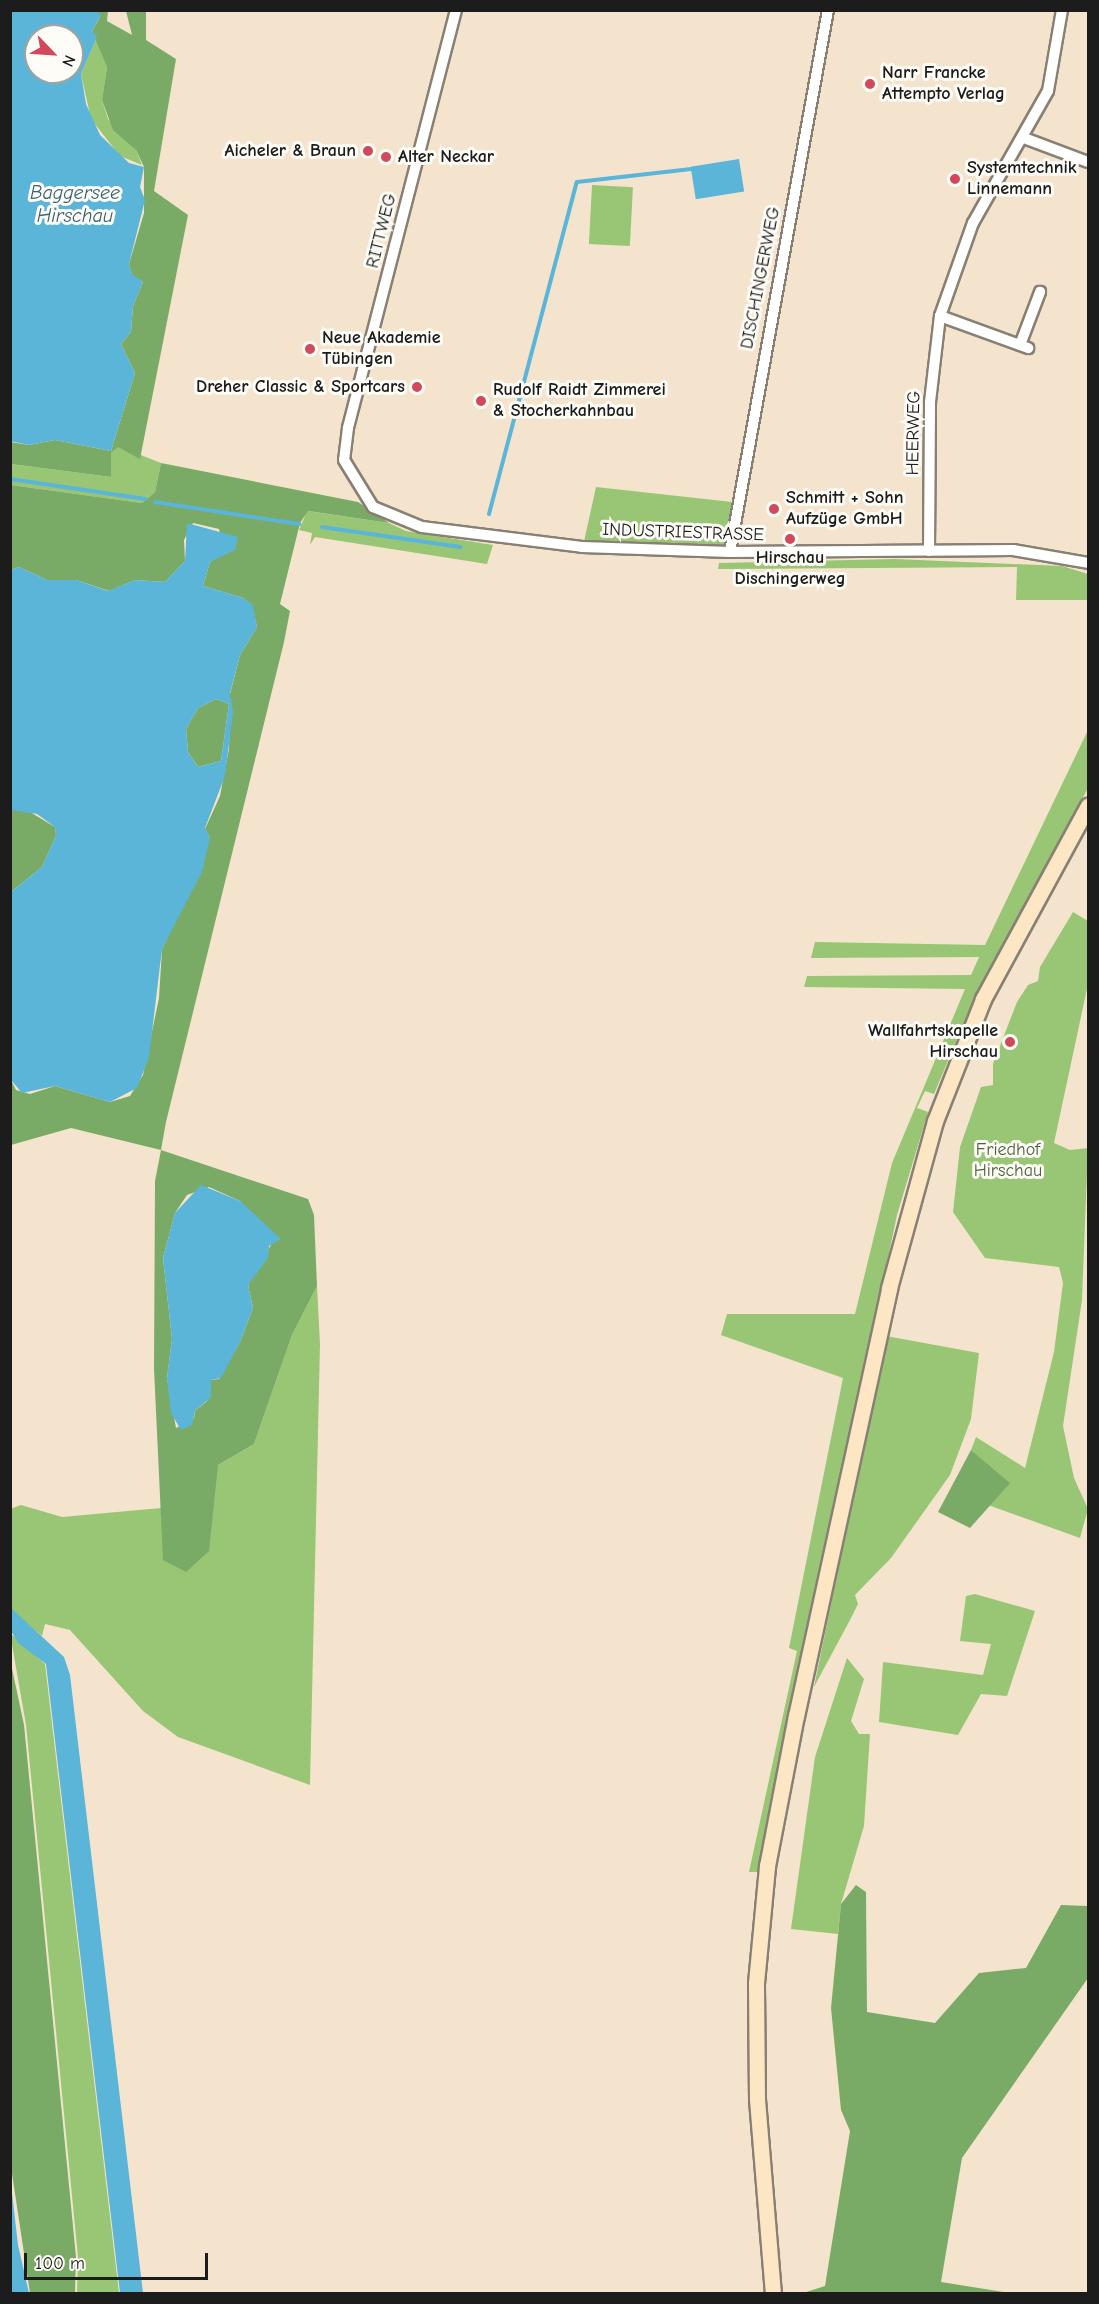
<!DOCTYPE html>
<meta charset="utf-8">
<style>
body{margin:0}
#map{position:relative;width:1099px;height:2304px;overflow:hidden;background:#f5e4cd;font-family:"Comic Neue",sans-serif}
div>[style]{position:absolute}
.green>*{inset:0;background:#98c674;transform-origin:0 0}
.forest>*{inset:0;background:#7aab66}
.water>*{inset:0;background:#5ab5d8;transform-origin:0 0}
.stream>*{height:4px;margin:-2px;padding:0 2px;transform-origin:2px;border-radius:2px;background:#5ab5d8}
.roads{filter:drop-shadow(2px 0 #888074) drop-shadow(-2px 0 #888074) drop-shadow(0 2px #888074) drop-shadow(0 -2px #888074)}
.minor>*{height:10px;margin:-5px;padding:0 5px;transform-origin:5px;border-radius:5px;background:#fff}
.secondary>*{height:15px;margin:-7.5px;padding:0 7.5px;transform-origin:7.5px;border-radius:7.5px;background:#fce6c4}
.dots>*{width:16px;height:16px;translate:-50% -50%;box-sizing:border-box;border:3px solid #fdfcf7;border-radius:50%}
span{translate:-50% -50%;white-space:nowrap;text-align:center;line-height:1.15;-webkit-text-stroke:6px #fdfcf7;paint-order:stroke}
.poi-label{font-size:18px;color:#1c1c1c;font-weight:700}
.left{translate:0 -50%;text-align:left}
.right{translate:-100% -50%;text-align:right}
.street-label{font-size:18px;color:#1c1c1c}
.park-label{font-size:18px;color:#4e603f}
.water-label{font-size:20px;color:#386171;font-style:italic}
.frame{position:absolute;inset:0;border:12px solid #1c1c1c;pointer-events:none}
.north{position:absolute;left:24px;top:24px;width:60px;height:60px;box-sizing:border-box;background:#fdfcf7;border:2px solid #a3a29f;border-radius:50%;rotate:115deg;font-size:16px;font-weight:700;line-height:24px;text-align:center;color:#1c1c1c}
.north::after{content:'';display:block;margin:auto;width:21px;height:27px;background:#d1495b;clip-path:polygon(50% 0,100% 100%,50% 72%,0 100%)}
.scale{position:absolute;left:24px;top:2253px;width:184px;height:27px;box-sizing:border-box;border:3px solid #1c1c1c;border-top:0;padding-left:8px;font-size:18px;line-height:21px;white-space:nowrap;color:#1c1c1c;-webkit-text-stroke:4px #fdfcf7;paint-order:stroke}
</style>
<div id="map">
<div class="green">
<i style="clip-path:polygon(97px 37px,107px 67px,102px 100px,108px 119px,136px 150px,142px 165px,120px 156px,91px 119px,81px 74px)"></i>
<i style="left:592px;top:185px;width:41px;height:59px;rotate:3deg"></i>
<i style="clip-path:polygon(118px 446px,161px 463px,155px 492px,142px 503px,11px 485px,11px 464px,111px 477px,111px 453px)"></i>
<i style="clip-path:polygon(596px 487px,732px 502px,723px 552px,583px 546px)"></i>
<i style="clip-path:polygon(307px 511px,389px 523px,406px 531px,493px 545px,487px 564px,315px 537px,310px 545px,312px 533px,299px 530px)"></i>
<i style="clip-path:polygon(895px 559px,1062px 566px,1088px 574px,1088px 600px,1016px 600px,1017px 567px,718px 569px,719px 563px)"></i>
<i style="clip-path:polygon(1088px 730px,1088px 788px,972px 1004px,934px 1094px,925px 1091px,917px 1108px,928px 1112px,897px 1215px,759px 1872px,749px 1872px,797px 1651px,789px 1648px,843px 1378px,721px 1335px,727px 1314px,855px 1314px,892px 1163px,965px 989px,804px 987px,807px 976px,971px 975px,979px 957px,811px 958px,815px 942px,985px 945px)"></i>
<i style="clip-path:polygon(1073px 912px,1088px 921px,1088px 984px,1054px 1143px,1070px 1150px,1088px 1148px,1082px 1300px,1063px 1426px,1074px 1478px,1088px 1509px,1080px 1538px,988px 1505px,1009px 1483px,971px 1450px,976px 1437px,1025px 1468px,1054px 1352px,1063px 1283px,1059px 1267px,985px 1258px,953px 1212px,960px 1147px,981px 1087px,993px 1085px,993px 1064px,1017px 1002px,1028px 985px,1038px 981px,1040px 967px)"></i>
<i style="clip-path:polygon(317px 1286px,320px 1344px,310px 1785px,178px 1737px,143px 1711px,70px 1630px,45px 1624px,42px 1636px,15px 1614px,10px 1607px,10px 1509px,21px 1505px,62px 1517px,161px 1508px,163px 1533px,218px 1465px,254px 1444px,292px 1335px)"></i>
<i style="clip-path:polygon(886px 1336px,979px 1353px,971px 1419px,950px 1475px,891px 1558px,855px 1595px,858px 1604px,850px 1620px,814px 1687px)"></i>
<i style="clip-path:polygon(975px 1594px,1035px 1611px,1007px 1696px,981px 1694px,958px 1735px,879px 1722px,883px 1662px,983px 1675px,991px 1644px,960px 1641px,966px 1596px)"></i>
<i style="clip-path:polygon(10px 1633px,45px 1664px,119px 2293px,77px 2293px,78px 2257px,26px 1725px)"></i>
<i style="clip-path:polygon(847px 1658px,864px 1679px,851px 1721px,859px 1734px,870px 1734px,864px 1826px,841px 1904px,838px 1934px,791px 1929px,815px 1757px)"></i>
</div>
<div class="forest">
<i style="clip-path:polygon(94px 11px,108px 11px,107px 21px,132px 35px,126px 11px,146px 11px,146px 40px,176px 59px,154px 191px,188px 215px,140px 459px,118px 447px,111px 453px,111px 477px,11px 464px,11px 442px,29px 445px,55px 440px,111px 451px,135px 373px,121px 344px,131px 332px,133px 306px,143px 282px,132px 275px,129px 264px,144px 213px,144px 167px,136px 150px,113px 130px,102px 100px,107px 67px,92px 31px,100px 17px)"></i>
<i style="clip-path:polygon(evenodd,161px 463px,358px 502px,389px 523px,308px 511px,300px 523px,280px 604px,290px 611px,284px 642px,166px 1122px,161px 1150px,308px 1199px,314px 1215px,317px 1286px,292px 1335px,254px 1444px,218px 1465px,209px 1551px,186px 1572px,163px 1560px,154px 1369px,155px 1181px,161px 1150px,71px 1128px,11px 1145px,11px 1080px,16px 1090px,30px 1094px,55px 1086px,110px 1102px,130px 1096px,143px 1075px,159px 998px,162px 949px,203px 866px,209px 836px,205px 829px,220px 796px,229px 749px,230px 694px,240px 655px,257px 627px,252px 605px,243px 598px,203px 586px,210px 562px,224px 553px,219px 529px,193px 523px,184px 540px,185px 561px,165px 582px,135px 580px,109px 591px,76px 580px,47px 580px,19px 567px,11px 570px,11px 485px,142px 503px,155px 492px,161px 463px,209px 1187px,240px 1201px,272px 1243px,248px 1285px,253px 1308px,240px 1342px,219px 1379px,211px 1380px,207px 1401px,195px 1411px,194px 1418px,176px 1428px,167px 1378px,172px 1339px,163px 1258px,175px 1213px,187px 1195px,209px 1187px)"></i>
<i style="clip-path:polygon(216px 699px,229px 704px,221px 761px,198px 767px,188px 752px,186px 729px,198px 708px)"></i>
<i style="clip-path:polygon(25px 809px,55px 827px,56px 836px,42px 867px,11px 892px,11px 810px)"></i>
<i style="clip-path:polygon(971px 1450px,1010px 1483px,970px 1528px,938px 1512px)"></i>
<i style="clip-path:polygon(10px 1659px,24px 1725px,76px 2257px,75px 2293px,30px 2293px,11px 2167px)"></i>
<i style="clip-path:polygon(856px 1885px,866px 1892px,867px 2012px,935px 2023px,979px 1973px,1026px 1968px,1061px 1905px,1088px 1906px,1088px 1978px,962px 2158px,941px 2282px,1010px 2293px,803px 2293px,825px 2286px,850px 2131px,841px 2110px,831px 2008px,841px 1904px)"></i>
</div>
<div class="water">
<i style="clip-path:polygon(evenodd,94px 10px,101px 15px,92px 31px,97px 37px,81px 74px,86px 104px,100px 135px,129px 163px,144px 167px,140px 187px,145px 200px,129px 264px,132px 274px,143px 282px,133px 306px,131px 332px,121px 344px,135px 373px,111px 451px,55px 440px,29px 445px,10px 441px,11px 11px,94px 10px,36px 36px,72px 36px,72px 72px,36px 72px,36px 36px)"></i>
<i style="left:739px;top:159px;width:33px;height:49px;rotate:81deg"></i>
<i style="clip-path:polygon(evenodd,187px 523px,238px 537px,235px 550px,210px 562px,203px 586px,243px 598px,253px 605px,257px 627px,240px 655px,230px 693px,233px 712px,225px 776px,205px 828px,210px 838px,202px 872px,162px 949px,149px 1057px,137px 1088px,110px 1102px,55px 1086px,22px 1093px,11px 1080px,11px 892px,42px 867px,56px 836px,55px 827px,37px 814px,11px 810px,11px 570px,19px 567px,47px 580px,76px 580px,108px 591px,135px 580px,165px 582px,185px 561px,187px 523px,216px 699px,229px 704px,221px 761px,198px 767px,188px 752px,186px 729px,198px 708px,216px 699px)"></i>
<i style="clip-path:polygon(201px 1185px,240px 1201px,281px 1239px,269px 1246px,268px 1258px,248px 1285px,253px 1308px,240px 1342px,221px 1378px,211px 1380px,211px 1397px,195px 1411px,192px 1425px,181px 1430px,171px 1413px,167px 1378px,172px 1339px,163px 1258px,175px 1213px)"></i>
<i style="clip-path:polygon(10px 1607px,64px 1657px,70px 1675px,143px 2293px,120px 2293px,46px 1664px,18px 1643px,11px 1631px)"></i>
<i style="clip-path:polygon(10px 2175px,18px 2245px,29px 2293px,11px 2293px)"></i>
</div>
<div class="stream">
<i style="left:10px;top:479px;width:137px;rotate:8.4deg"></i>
<i style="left:155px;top:502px;width:146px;rotate:8.7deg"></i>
<i style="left:489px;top:514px;width:343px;rotate:-75.2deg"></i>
<i style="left:577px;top:182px;width:115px;rotate:-6.5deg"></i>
<i style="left:322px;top:527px;width:140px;rotate:8.2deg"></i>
</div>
<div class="roads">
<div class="minor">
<i style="left:456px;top:10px;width:432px;rotate:104.5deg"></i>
<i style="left:348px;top:428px;width:32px;rotate:97deg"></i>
<i style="left:344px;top:460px;width:55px;rotate:58.3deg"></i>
<i style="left:373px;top:507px;width:53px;rotate:22.2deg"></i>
<i style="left:422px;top:527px;width:161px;rotate:7.1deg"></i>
<i style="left:582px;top:547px;width:148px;rotate:1.9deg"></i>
<i style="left:730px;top:552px;width:283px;rotate:-0.4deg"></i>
<i style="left:1013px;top:550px;width:76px;rotate:9.8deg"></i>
<i style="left:1024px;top:138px;width:68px;rotate:20.6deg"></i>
<i style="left:940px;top:316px;width:94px;rotate:20deg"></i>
<i style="left:1020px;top:345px;width:57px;rotate:-69.3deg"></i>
<i style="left:929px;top:551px;width:149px;rotate:-89.6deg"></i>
<i style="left:930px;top:402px;width:87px;rotate:-83.4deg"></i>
<i style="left:940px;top:316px;width:99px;rotate:-70.5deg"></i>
<i style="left:973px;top:223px;width:152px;rotate:-60.4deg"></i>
<i style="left:1048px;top:91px;width:82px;rotate:-80.2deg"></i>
<i style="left:730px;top:552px;width:551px;rotate:-79.75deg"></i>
</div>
<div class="secondary">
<i style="left:773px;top:2294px;width:196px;rotate:-94.7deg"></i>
<i style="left:757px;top:2099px;width:116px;rotate:-90.5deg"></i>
<i style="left:756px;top:1983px;width:118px;rotate:-84.6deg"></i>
<i style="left:767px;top:1866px;width:153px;rotate:-79.1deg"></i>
<i style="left:796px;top:1716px;width:438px;rotate:-77.7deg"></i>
<i style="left:889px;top:1288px;width:173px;rotate:-74.6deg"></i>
<i style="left:935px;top:1121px;width:131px;rotate:-68.5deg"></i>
<i style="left:983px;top:999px;width:220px;rotate:-61.5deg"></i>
</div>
</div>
<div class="dots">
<i style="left:870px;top:84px;background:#d1495b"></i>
<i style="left:368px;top:151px;background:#d1495b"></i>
<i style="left:386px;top:157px;background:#d1495b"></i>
<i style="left:955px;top:179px;background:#d1495b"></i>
<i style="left:310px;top:349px;background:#d1495b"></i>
<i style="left:417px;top:387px;background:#d1495b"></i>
<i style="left:481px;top:401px;background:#d1495b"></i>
<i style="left:774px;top:509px;background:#d1495b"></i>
<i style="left:790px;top:539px;background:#d1495b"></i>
<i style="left:1010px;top:1042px;background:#d1495b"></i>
</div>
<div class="poi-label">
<span class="left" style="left:882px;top:84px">Narr Francke<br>Attempto Verlag</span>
<span class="right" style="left:356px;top:151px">Aicheler &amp; Braun</span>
<span class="left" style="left:398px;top:157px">Alter Neckar</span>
<span class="left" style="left:967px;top:179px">Systemtechnik<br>Linnemann</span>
<span class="left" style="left:322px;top:349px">Neue Akademie<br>Tübingen</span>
<span class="right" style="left:405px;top:387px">Dreher Classic &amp; Sportcars</span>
<span class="left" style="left:493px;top:401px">Rudolf Raidt Zimmerei<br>&amp; Stocherkahnbau</span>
<span class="left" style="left:786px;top:509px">Schmitt + Sohn<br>Aufzüge GmbH</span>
<span style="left:790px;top:569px">Hirschau<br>Dischingerweg</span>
<span class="right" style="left:998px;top:1042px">Wallfahrtskapelle<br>Hirschau</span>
</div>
<div class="street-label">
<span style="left:382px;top:231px;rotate:-76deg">RITTWEG</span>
<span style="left:761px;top:278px;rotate:-79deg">DISCHINGERWEG</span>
<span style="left:914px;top:433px;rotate:-89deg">HEERWEG</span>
<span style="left:683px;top:533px;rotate:2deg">INDUSTRIESTRASSE</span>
</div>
<div class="park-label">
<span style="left:1008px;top:1161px">Friedhof<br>Hirschau</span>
</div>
<div class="water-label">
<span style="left:75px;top:204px">Baggersee<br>Hirschau</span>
</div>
<div class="frame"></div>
<div class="north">N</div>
<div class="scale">100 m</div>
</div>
